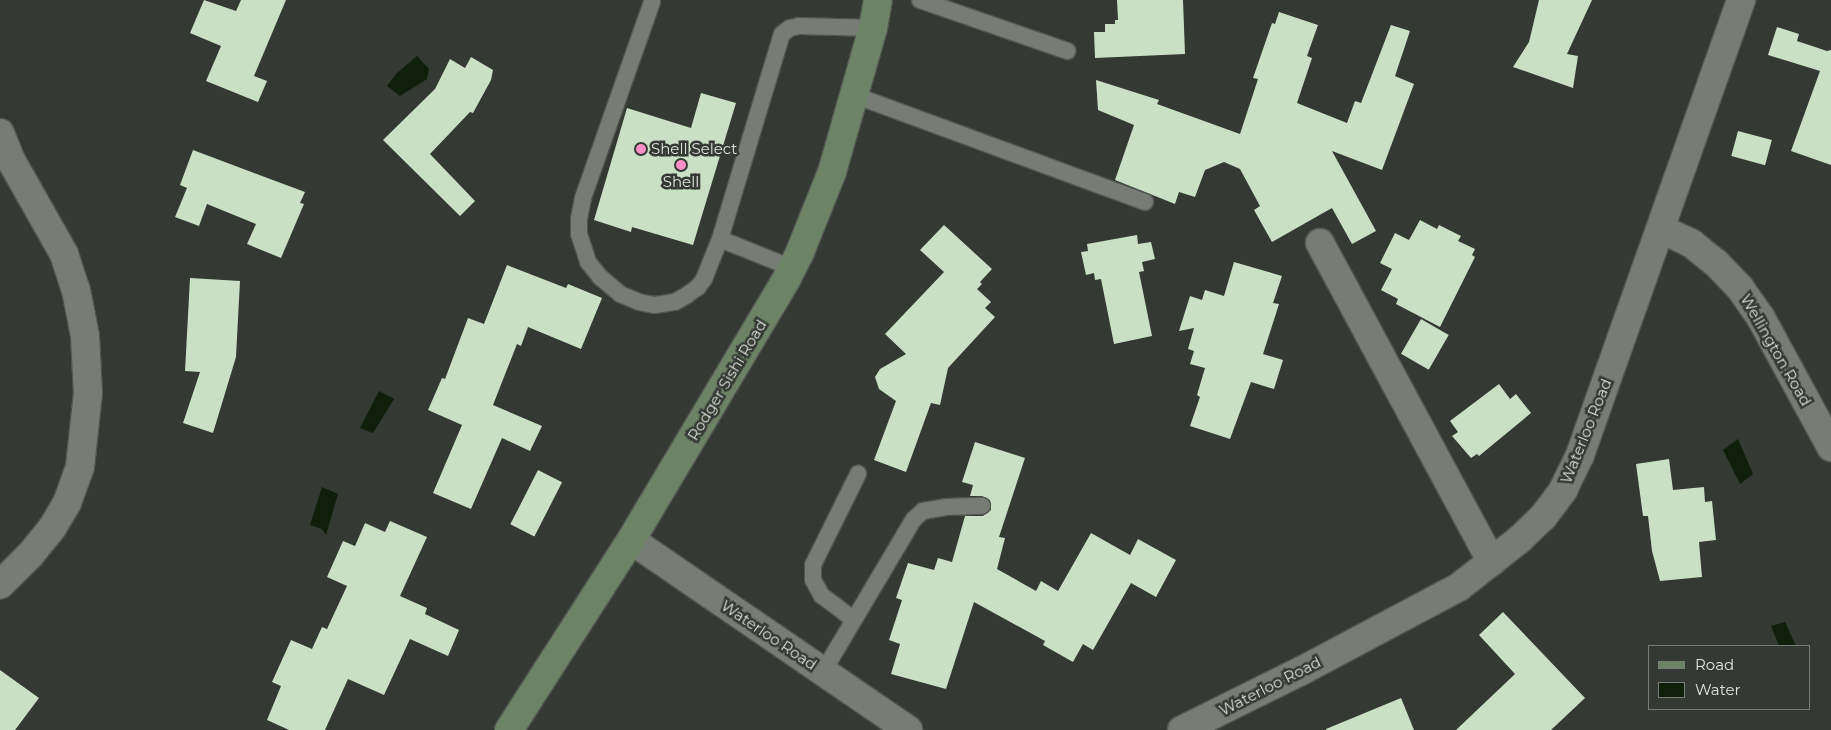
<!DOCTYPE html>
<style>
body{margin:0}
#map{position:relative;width:1831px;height:730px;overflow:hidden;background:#343933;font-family:Montserrat,sans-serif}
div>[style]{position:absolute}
.water>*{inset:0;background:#0f1f0a}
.building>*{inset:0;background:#cae0c5;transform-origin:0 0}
.roads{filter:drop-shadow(1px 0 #525651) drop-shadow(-1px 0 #525651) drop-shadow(0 1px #525651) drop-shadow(0 -1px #525651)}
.service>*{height:16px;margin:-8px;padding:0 8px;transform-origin:8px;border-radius:8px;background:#777c75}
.minor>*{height:28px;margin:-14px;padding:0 14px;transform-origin:14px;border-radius:14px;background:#777c75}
.secondary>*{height:28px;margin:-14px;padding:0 14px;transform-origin:14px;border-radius:14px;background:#6c8366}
.dots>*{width:14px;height:14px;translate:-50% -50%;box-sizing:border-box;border:2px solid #343933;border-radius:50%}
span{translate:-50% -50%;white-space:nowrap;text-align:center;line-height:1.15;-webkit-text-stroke:5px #343933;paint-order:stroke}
.poi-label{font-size:15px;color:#dee2de}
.left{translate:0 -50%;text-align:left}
.street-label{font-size:15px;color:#dee2de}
.legend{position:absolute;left:1648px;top:645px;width:162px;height:65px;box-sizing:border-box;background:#343933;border:1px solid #787d77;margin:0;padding:6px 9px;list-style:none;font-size:15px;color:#dee2de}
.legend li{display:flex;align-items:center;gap:10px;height:25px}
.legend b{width:25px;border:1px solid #787d77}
</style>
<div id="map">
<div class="water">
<i style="clip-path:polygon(417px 56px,429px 69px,427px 79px,400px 96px,387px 86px,396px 74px)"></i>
<i style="clip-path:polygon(379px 391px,394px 399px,373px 433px,360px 428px)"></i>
<i style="clip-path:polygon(1738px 439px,1753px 474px,1740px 484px,1723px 450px)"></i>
<i style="clip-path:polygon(322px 487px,338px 494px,326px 535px,322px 529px,310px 525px)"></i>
<i style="clip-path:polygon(1785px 622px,1796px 646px,1779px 646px,1771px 626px)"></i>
</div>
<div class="building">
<i style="clip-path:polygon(204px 0,236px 11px,241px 0,286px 0,254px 76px,267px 81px,258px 102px,206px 81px,221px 46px,190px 33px)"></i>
<i style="clip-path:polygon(1117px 0,1183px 0,1185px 54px,1095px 58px,1094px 32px,1105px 32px,1105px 24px,1115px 24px,1115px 20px,1118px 20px)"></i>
<i style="clip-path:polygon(1539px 0,1592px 0,1567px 54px,1578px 56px,1573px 88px,1513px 67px,1529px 42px)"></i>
<i style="clip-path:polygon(1279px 12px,1318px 25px,1307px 56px,1312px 58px,1297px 103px,1347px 123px,1355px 101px,1361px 103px,1391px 25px,1410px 31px,1395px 76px,1414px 84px,1382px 170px,1332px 151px,1376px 231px,1352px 244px,1332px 208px,1272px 242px,1254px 210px,1260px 206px,1240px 169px,1224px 162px,1205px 170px,1195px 197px,1179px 192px,1175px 204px,1115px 180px,1134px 125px,1098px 110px,1096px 80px,1159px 100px,1157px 104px,1240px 134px,1258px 79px,1253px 78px,1272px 23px,1275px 24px)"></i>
<i style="clip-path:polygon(1777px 27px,1799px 34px,1797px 41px,1827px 51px,1831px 50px,1831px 165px,1791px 151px,1820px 71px,1768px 55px)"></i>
<i style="clip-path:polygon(471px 57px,493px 70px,491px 80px,473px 113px,470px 112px,430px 154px,475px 201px,460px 216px,383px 140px,435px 89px,450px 59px,465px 68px)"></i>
<i style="clip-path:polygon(701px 93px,736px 103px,693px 245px,632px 227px,631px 232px,594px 220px,627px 108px,691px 128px)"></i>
<i style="left:1738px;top:131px;width:35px;height:26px;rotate:15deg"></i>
<i style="clip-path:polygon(193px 150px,305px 192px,300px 203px,304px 204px,281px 258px,247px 244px,256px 224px,207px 204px,199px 226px,175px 217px,187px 188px,180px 185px)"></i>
<i style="clip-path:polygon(1420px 220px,1437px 229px,1439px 225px,1461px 236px,1458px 241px,1475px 249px,1472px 255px,1475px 257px,1440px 327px,1396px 304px,1398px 299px,1381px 290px,1392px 269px,1380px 263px,1395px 233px,1409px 240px)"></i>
<i style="clip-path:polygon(944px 225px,992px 269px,980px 282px,982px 284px,977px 289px,991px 302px,985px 308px,995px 317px,948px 368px,940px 405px,931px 403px,906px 472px,874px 460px,896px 401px,879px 389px,875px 377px,880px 369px,906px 354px,885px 334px,944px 272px,920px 250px)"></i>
<i style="clip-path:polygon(1137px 235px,1138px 244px,1151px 242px,1155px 259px,1142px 262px,1144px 271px,1139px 272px,1152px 336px,1114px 344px,1101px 279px,1095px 280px,1094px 273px,1086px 275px,1081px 252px,1088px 251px,1087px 244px)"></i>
<i style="clip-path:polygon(1234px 262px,1282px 276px,1273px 303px,1279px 304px,1263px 354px,1283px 360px,1274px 389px,1251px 382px,1230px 439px,1190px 426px,1200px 397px,1197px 395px,1205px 368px,1190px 364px,1194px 351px,1188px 349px,1194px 328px,1179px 331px,1190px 296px,1202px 300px,1205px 290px,1224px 296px)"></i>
<i style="clip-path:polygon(507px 265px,566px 288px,568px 284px,602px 298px,581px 349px,528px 327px,521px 346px,517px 344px,493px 405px,542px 426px,530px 451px,502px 438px,471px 509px,433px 493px,462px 425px,428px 410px,442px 378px,445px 379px,468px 318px,484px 324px)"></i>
<i style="clip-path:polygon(190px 278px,240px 281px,236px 357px,213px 433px,183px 423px,200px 372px,185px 371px)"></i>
<i style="left:1421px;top:319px;width:32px;height:40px;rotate:30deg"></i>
<i style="clip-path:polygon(1499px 384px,1510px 399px,1516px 394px,1531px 413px,1479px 456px,1477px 454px,1471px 458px,1452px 436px,1458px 432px,1450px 421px)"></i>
<i style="clip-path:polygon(975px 442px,1025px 458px,999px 537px,1005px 538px,997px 569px,1036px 591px,1041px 581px,1058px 591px,1091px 533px,1130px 555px,1138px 539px,1176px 560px,1156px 597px,1131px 583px,1093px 650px,1083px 644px,1073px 662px,1043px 645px,1045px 641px,974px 602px,946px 689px,891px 674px,900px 644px,889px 640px,902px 600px,896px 598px,908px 563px,934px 570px,938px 558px,952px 562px,965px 516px,983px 516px,991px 510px,990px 500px,982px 496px,970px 496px,973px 485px,962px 482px)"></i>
<i style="clip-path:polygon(1669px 459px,1673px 490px,1704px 487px,1705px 502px,1712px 501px,1716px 540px,1699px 542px,1702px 577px,1660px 581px,1652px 551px,1648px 516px,1643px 516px,1636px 464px)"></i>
<i style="left:538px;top:470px;width:27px;height:61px;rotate:27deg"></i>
<i style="clip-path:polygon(390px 521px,427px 537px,400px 596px,427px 608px,425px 614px,459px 630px,448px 656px,410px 639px,384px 695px,348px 679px,325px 730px,289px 730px,267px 720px,281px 686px,272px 682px,291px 640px,312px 649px,322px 627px,327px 629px,347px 586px,327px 577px,343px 541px,355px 546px,365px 523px,385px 532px)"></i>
<i style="clip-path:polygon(1503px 612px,1585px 698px,1551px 730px,1456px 730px,1515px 674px,1479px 635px)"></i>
<i style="clip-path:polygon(0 670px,39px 698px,15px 730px,0 730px)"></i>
<i style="clip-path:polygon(1401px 698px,1414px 730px,1326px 730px,1326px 729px)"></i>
</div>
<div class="roads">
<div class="service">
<i style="left:920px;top:0;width:156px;rotate:19.1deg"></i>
<i style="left:652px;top:2px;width:208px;rotate:109.4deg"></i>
<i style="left:583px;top:198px;width:21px;rotate:101deg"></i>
<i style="left:579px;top:219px;width:15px;rotate:90deg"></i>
<i style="left:579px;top:234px;width:29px;rotate:72deg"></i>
<i style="left:588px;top:262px;width:19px;rotate:51deg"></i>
<i style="left:600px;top:277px;width:26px;rotate:40deg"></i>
<i style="left:620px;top:294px;width:21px;rotate:23deg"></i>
<i style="left:639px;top:302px;width:16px;rotate:11deg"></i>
<i style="left:655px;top:305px;width:20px;rotate:-9deg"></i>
<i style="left:675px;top:302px;width:14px;rotate:-30deg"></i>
<i style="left:687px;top:295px;width:14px;rotate:-36deg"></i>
<i style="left:698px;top:287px;width:10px;rotate:-53deg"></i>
<i style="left:704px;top:279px;width:43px;rotate:-68.2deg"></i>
<i style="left:720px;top:239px;width:214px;rotate:-73.2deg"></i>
<i style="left:782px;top:34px;width:10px;rotate:-37deg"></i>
<i style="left:790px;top:28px;width:9px;rotate:-13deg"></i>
<i style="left:799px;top:26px;width:74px;rotate:1.5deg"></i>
<i style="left:854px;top:95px;width:310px;rotate:20.2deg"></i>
<i style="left:720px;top:239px;width:78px;rotate:21.9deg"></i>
<i style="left:853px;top:619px;width:39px;rotate:-143deg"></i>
<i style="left:822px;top:596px;width:18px;rotate:-119deg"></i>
<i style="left:813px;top:580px;width:15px;rotate:-90deg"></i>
<i style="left:813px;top:565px;width:102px;rotate:-63.7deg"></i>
<i style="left:823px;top:672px;width:178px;rotate:-59.3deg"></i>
<i style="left:914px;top:519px;width:12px;rotate:-42deg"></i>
<i style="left:923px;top:511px;width:23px;rotate:-10deg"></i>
<i style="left:946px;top:507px;width:36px;rotate:-2deg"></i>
</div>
<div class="minor">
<i style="left:0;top:133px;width:31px;rotate:68deg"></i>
<i style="left:12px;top:162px;width:106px;rotate:60.5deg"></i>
<i style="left:64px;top:254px;width:38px;rotate:72deg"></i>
<i style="left:76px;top:290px;width:47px;rotate:78.9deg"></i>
<i style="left:85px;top:336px;width:57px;rotate:87deg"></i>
<i style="left:88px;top:393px;width:74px;rotate:96.2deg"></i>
<i style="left:80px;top:467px;width:38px;rotate:110deg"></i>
<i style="left:67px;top:503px;width:29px;rotate:121deg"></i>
<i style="left:52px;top:528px;width:35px;rotate:129deg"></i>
<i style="left:30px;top:555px;width:42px;rotate:135deg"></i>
<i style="left:1661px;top:229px;width:33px;rotate:25deg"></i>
<i style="left:1691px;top:243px;width:32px;rotate:39deg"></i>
<i style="left:1716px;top:263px;width:35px;rotate:46deg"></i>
<i style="left:1740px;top:288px;width:37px;rotate:55deg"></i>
<i style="left:1761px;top:318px;width:147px;rotate:61.5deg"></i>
<i style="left:1320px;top:243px;width:362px;rotate:61.7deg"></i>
<i style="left:631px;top:540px;width:336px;rotate:34.4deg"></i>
<i style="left:1182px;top:730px;width:133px;rotate:-26.4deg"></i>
<i style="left:1301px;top:671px;width:179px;rotate:-28deg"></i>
<i style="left:1459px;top:587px;width:78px;rotate:-38.2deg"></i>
<i style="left:1520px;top:539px;width:32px;rotate:-44deg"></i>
<i style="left:1543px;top:517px;width:34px;rotate:-53deg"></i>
<i style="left:1563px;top:490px;width:39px;rotate:-64deg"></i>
<i style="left:1580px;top:455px;width:483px;rotate:-70.5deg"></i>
</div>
<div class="secondary">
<i style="left:509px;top:730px;width:226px;rotate:-57.3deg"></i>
<i style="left:631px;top:540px;width:305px;rotate:-59.2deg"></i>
<i style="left:787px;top:278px;width:29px;rotate:-63deg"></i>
<i style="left:800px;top:252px;width:86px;rotate:-68.2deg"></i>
<i style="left:832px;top:172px;width:150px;rotate:-74.1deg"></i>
<i style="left:873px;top:28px;width:28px;rotate:-80deg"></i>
</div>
</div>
<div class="dots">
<i style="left:641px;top:149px;background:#fb8fc6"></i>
<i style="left:681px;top:165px;background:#fb8fc6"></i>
</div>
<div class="poi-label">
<span class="left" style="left:651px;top:149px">Shell Select</span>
<span style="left:681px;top:182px">Shell</span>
</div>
<div class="street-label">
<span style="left:1776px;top:350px;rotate:60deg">Wellington Road</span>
<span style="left:727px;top:380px;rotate:-59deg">Rodger Sishi Road</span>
<span style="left:1586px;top:431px;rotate:-68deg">Waterloo Road</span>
<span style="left:769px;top:635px;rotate:34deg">Waterloo Road</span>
<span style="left:1270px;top:686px;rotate:-27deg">Waterloo Road</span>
</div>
<ul class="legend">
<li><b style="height:6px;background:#6c8366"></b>Road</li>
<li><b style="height:14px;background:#0f1f0a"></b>Water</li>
</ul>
</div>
